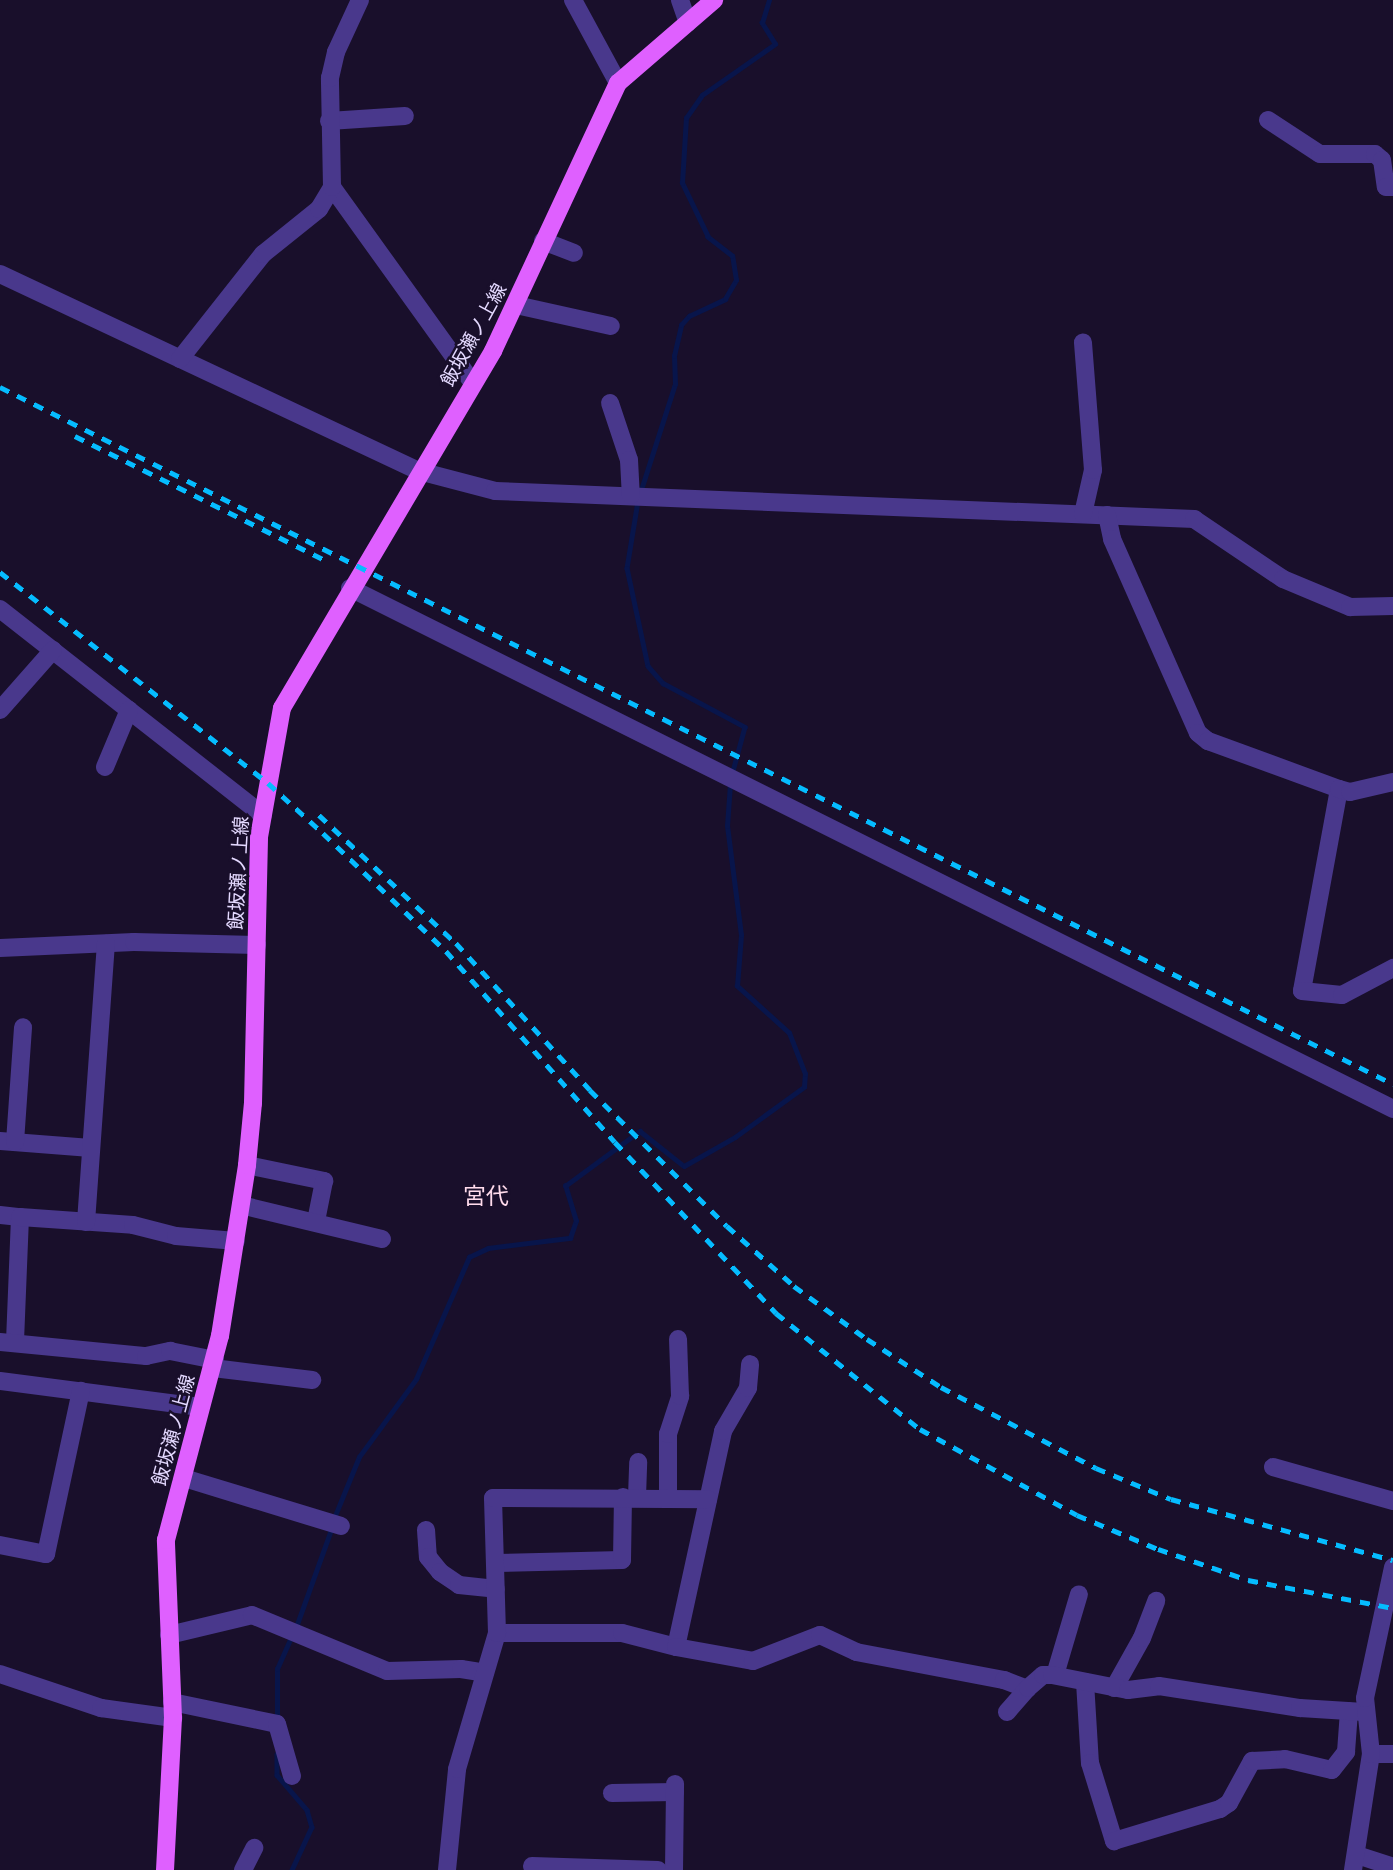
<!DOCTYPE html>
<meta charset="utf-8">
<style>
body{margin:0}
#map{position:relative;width:1393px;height:1870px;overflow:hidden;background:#190f2b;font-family:Arial,"Noto Sans JP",sans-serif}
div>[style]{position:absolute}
.stream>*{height:4.5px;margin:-2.25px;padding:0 2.25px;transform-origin:2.25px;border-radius:2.25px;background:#08154b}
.minor>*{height:18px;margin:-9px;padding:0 9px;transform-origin:9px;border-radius:9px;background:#49388c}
.major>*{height:18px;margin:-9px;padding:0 9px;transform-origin:9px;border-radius:9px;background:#df60ff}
.rail>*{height:4.5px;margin-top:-2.25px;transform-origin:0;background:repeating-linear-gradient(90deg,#05bcff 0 10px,transparent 0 19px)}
span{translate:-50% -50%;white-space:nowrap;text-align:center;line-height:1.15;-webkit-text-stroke:5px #190f2b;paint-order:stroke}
.street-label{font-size:19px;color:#e4d9ff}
.quarter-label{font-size:23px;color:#ffdbec}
</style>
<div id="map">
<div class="stream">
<i style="left:640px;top:493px;width:114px;rotate:-72.2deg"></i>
<i style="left:675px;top:384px;width:28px;rotate:-92deg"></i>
<i style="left:674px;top:356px;width:32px;rotate:-77deg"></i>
<i style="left:681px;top:325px;width:12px;rotate:-48deg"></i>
<i style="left:689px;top:316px;width:40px;rotate:-25deg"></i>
<i style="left:725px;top:299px;width:22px;rotate:-60deg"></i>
<i style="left:736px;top:280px;width:24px;rotate:-99deg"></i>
<i style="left:732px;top:256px;width:31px;rotate:-142deg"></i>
<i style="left:708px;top:237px;width:60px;rotate:-115.7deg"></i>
<i style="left:682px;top:183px;width:65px;rotate:-86.5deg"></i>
<i style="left:686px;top:118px;width:28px;rotate:-55deg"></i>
<i style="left:702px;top:95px;width:89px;rotate:-34.9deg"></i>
<i style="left:775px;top:44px;width:25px;rotate:-122deg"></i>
<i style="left:762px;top:23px;width:24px;rotate:-73deg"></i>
<i style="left:638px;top:501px;width:68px;rotate:99.3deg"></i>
<i style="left:627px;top:568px;width:100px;rotate:77.9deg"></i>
<i style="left:648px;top:666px;width:23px;rotate:49deg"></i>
<i style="left:663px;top:683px;width:93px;rotate:28.2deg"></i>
<i style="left:745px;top:727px;width:50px;rotate:105.2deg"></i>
<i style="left:334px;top:1518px;width:66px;rotate:-67.7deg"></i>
<i style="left:359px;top:1457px;width:97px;rotate:-53.8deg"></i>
<i style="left:416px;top:1379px;width:133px;rotate:-66.5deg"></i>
<i style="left:469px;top:1257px;width:21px;rotate:-25deg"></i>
<i style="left:488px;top:1248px;width:83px;rotate:-7deg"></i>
<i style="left:570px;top:1238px;width:18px;rotate:-71deg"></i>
<i style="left:576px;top:1221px;width:37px;rotate:-107deg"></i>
<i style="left:565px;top:1186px;width:93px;rotate:-36.3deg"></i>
<i style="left:640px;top:1131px;width:56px;rotate:38.5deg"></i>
<i style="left:684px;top:1166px;width:59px;rotate:-29.6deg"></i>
<i style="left:735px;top:1137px;width:85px;rotate:-35.9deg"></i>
<i style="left:804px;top:1087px;width:13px;rotate:-86deg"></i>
<i style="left:805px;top:1074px;width:44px;rotate:-111.3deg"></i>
<i style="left:789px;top:1033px;width:70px;rotate:-137.9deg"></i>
<i style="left:737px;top:986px;width:51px;rotate:-85.5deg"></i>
<i style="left:741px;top:935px;width:110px;rotate:-97.3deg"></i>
<i style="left:727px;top:826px;width:42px;rotate:-85.9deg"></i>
<i style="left:296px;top:1627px;width:106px;rotate:-70.2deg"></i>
<i style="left:277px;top:1721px;width:52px;rotate:-90deg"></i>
<i style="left:277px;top:1669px;width:37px;rotate:-66deg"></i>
<i style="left:277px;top:1754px;width:21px;rotate:90deg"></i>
<i style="left:277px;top:1775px;width:46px;rotate:49.4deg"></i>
<i style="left:307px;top:1810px;width:18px;rotate:74deg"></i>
<i style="left:312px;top:1827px;width:47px;rotate:114.9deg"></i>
</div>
<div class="minor">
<i style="left:573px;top:0;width:94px;rotate:61.5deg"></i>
<i style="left:680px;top:0;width:24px;rotate:71deg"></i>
<i style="left:1268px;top:120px;width:62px;rotate:33.2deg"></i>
<i style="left:1320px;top:154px;width:55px"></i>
<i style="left:1375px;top:154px;width:9px;rotate:41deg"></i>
<i style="left:1382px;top:160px;width:27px;rotate:82deg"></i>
<i style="left:1386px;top:187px;width:7px"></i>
<i style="left:329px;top:121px;width:76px;rotate:-3.8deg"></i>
<i style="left:332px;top:187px;width:241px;rotate:54.3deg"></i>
<i style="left:543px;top:241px;width:33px;rotate:21deg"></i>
<i style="left:0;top:274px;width:463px;rotate:25.2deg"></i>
<i style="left:419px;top:471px;width:79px;rotate:14.7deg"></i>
<i style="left:495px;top:491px;width:700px;rotate:2.29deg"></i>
<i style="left:1194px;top:519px;width:107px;rotate:34deg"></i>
<i style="left:1283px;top:579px;width:73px;rotate:22.7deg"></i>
<i style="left:1350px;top:607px;width:43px;rotate:-1.3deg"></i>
<i style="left:516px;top:305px;width:97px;rotate:12.5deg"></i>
<i style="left:180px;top:359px;width:134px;rotate:-51.7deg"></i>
<i style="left:263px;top:254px;width:72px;rotate:-38.8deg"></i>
<i style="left:319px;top:209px;width:26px;rotate:-59deg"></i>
<i style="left:332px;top:187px;width:109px;rotate:-91.1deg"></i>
<i style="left:330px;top:78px;width:27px;rotate:-77deg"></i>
<i style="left:336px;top:52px;width:57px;rotate:-65.2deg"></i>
<i style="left:610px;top:403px;width:60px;rotate:71.6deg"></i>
<i style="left:629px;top:460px;width:35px;rotate:87deg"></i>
<i style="left:1083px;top:514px;width:45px;rotate:-77.2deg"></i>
<i style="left:1093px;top:470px;width:128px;rotate:-94.5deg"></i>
<i style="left:1107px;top:515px;width:25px;rotate:78deg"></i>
<i style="left:1112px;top:539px;width:212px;rotate:66.1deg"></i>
<i style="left:1198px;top:733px;width:13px;rotate:39deg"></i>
<i style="left:1208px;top:741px;width:140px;rotate:20.1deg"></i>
<i style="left:1339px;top:789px;width:205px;rotate:100.4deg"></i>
<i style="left:1302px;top:991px;width:40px;rotate:5.7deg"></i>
<i style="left:1342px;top:995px;width:58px;rotate:-27.9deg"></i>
<i style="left:350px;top:588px;width:1166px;rotate:26.54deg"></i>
<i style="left:0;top:609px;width:334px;rotate:38.1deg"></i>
<i style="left:0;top:710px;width:80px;rotate:-48.5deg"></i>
<i style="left:105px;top:767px;width:62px;rotate:-67.2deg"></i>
<i style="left:1339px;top:789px;width:11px;rotate:15deg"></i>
<i style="left:1350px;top:792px;width:44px;rotate:-13.1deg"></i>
<i style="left:0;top:948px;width:134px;rotate:-2.6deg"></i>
<i style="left:134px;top:942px;width:123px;rotate:1.4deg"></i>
<i style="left:0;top:1141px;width:91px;rotate:4.4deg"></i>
<i style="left:15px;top:1142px;width:115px;rotate:-86deg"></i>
<i style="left:247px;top:1165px;width:79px;rotate:11.7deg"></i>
<i style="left:324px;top:1181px;width:41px;rotate:101.3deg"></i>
<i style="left:241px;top:1205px;width:145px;rotate:13.6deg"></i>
<i style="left:0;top:1215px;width:20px;rotate:6deg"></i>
<i style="left:20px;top:1217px;width:126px;rotate:92.3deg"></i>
<i style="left:20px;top:1217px;width:113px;rotate:4deg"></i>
<i style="left:133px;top:1225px;width:44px;rotate:14.3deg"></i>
<i style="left:176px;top:1236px;width:60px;rotate:4.8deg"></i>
<i style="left:86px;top:1222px;width:279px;rotate:-85.9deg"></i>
<i style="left:0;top:1342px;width:147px;rotate:5.5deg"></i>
<i style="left:146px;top:1356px;width:25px;rotate:-12deg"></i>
<i style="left:170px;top:1351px;width:46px;rotate:11.3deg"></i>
<i style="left:213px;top:1368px;width:100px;rotate:6.9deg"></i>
<i style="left:0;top:1381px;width:202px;rotate:7.4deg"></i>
<i style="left:1273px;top:1467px;width:125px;rotate:15.8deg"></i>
<i style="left:184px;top:1478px;width:164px;rotate:17deg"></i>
<i style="left:668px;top:1496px;width:62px;rotate:-90deg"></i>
<i style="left:668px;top:1434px;width:40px;rotate:-72deg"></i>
<i style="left:680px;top:1396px;width:57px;rotate:-92deg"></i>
<i style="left:637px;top:1497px;width:35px;rotate:-88deg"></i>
<i style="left:426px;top:1530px;width:27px;rotate:86deg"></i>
<i style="left:428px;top:1557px;width:19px;rotate:51deg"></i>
<i style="left:440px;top:1572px;width:23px;rotate:34deg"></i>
<i style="left:459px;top:1585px;width:37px;rotate:6deg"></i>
<i style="left:0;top:1545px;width:47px;rotate:11.1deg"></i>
<i style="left:46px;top:1554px;width:167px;rotate:-77.9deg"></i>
<i style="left:495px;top:1563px;width:127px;rotate:-1.4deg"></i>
<i style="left:622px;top:1560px;width:63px;rotate:-89.1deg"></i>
<i style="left:497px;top:1633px;width:125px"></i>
<i style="left:622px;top:1633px;width:56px;rotate:14.5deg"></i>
<i style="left:676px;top:1647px;width:221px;rotate:-77.7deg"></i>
<i style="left:723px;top:1431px;width:50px;rotate:-59.8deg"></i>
<i style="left:748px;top:1388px;width:24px;rotate:-85deg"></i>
<i style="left:169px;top:1635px;width:85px;rotate:-13.5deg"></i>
<i style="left:252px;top:1615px;width:146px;rotate:22.5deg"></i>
<i style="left:387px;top:1671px;width:74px;rotate:-1.5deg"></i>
<i style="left:461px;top:1669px;width:24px;rotate:9deg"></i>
<i style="left:676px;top:1647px;width:78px;rotate:10.3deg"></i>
<i style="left:753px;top:1661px;width:72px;rotate:-21.2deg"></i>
<i style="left:820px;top:1635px;width:40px;rotate:25deg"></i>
<i style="left:856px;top:1652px;width:151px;rotate:10.7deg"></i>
<i style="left:1004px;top:1680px;width:25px;rotate:21deg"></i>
<i style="left:0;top:1674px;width:107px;rotate:18.6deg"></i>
<i style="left:101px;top:1708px;width:73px;rotate:7.9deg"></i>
<i style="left:1055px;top:1675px;width:84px;rotate:-73.5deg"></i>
<i style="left:1085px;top:1682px;width:81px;rotate:86.5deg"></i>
<i style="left:1090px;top:1763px;width:82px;rotate:72.9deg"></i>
<i style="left:1114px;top:1841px;width:111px;rotate:-16.8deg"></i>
<i style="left:1220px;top:1809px;width:11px;rotate:-34deg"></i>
<i style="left:1229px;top:1803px;width:48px;rotate:-61.3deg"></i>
<i style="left:1252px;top:1761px;width:33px;rotate:-3deg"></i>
<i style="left:1285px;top:1759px;width:48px;rotate:13.2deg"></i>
<i style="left:1332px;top:1770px;width:23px;rotate:-52deg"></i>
<i style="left:1346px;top:1752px;width:41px;rotate:-85.8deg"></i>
<i style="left:1114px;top:1688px;width:57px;rotate:-60.8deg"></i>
<i style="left:1142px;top:1638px;width:40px;rotate:-69deg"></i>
<i style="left:172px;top:1702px;width:107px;rotate:11.8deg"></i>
<i style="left:277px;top:1724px;width:54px;rotate:73.9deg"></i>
<i style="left:1007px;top:1712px;width:32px;rotate:-49deg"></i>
<i style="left:1028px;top:1688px;width:20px;rotate:-41deg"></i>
<i style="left:1043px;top:1675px;width:9px"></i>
<i style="left:1052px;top:1675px;width:77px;rotate:11.2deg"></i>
<i style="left:1128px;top:1690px;width:31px;rotate:-7deg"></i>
<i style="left:1159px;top:1686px;width:143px;rotate:8.9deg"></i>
<i style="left:1300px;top:1708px;width:64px;rotate:3.6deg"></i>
<i style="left:1371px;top:1754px;width:22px"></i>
<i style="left:612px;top:1793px;width:63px;rotate:-0.9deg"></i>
<i style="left:1357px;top:1855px;width:38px;rotate:18deg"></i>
<i style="left:532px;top:1866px;width:126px;rotate:1.8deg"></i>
<i style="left:243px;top:1870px;width:25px;rotate:-63deg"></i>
<i style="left:447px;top:1870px;width:101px;rotate:-84.3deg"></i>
<i style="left:457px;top:1769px;width:142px;rotate:-73.6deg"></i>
<i style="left:497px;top:1633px;width:135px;rotate:-91.7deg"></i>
<i style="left:493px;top:1498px;width:215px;rotate:0.3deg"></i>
<i style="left:674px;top:1870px;width:86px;rotate:-89.3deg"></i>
<i style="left:1353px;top:1870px;width:117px;rotate:-81.2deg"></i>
<i style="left:1371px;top:1754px;width:56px;rotate:-96.1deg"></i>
<i style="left:1365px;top:1698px;width:134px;rotate:-77.9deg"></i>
</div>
<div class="major">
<i style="left:165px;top:1870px;width:152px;rotate:-87deg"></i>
<i style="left:173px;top:1718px;width:178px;rotate:-92.3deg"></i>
<i style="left:166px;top:1540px;width:211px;rotate:-75.2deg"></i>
<i style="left:220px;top:1336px;width:173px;rotate:-81deg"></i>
<i style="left:247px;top:1165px;width:62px;rotate:-84.5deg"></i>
<i style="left:253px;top:1103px;width:266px;rotate:-88.7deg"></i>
<i style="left:259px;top:837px;width:131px;rotate:-79.9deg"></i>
<i style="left:282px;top:708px;width:415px;rotate:-59.4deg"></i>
<i style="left:493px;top:351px;width:296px;rotate:-65deg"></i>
<i style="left:618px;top:83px;width:127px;rotate:-40.8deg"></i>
</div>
<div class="rail">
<i style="left:0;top:387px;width:1558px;rotate:26.58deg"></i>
<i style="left:75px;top:436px;width:284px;rotate:26.4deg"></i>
<i style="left:0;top:572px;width:341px;rotate:38.2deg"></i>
<i style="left:268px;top:783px;width:74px;rotate:42.3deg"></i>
<i style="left:323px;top:833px;width:170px;rotate:43.8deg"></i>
<i style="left:446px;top:951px;width:255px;rotate:48.5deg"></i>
<i style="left:615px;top:1142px;width:235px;rotate:46.7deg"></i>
<i style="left:776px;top:1313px;width:185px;rotate:38.9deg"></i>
<i style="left:920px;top:1429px;width:179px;rotate:28.7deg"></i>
<i style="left:1077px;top:1515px;width:88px;rotate:22.8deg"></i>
<i style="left:1158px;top:1549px;width:95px;rotate:19deg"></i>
<i style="left:1248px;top:1580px;width:148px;rotate:10.9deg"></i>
<i style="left:319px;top:815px;width:187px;rotate:43.1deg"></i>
<i style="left:456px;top:943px;width:199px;rotate:47.6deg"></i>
<i style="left:590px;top:1090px;width:193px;rotate:44.8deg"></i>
<i style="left:727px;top:1226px;width:90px;rotate:41.8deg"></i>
<i style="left:794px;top:1286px;width:90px;rotate:36deg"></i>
<i style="left:867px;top:1339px;width:88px;rotate:33deg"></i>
<i style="left:941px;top:1387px;width:175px;rotate:27.6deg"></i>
<i style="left:1096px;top:1468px;width:81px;rotate:22.5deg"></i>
<i style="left:1171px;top:1499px;width:230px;rotate:15.4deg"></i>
</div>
<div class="street-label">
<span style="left:474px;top:335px;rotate:-61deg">飯坂瀬ノ上線</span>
<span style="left:239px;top:873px;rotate:-87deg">飯坂瀬ノ上線</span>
<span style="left:174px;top:1430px;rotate:-75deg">飯坂瀬ノ上線</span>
</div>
<div class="quarter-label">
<span style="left:486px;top:1196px">宮代</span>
</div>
</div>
